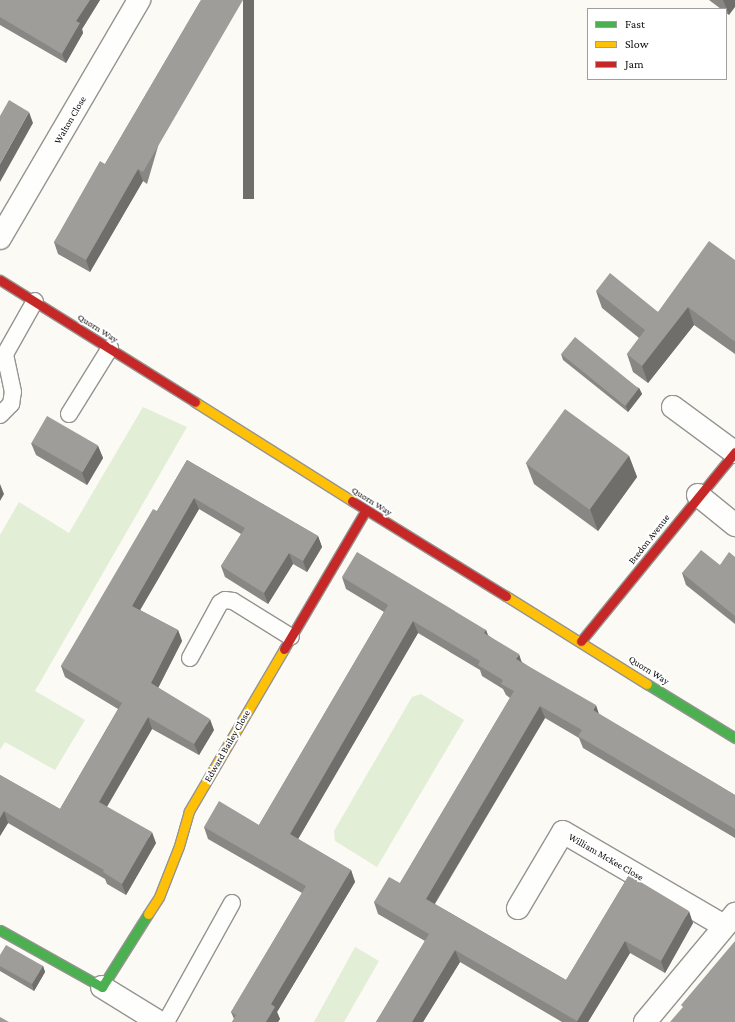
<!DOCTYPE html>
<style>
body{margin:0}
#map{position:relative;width:735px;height:1022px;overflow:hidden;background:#fbfaf4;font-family:"Crimson Pro",serif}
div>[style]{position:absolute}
.green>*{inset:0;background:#e2eed6}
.roads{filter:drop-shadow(1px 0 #959492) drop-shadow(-1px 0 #959492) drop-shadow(0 1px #959492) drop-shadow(0 -1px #959492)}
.lane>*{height:16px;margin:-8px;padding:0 8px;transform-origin:8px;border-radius:8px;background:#fefefd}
.street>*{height:22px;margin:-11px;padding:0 11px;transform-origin:11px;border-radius:11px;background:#fefefd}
.fast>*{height:9px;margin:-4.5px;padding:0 4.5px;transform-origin:4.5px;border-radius:4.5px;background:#4caf50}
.slow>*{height:9px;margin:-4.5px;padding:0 4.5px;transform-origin:4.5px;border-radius:4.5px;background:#ffc107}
.jam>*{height:9px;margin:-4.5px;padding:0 4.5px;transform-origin:4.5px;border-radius:4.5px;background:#c62828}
.wall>*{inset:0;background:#898784}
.shaded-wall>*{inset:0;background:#6f6e6b;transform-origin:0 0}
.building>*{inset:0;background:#9f9d99;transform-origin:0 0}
span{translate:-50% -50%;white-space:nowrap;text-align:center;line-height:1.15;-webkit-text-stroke:4px #fff;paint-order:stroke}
.street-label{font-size:10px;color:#0e0e0e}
.legend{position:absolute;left:587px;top:8px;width:140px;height:72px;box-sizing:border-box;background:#fff;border:1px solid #9f9f9f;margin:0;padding:5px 7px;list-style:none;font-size:12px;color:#0e0e0e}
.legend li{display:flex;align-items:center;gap:8px;height:20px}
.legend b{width:20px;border:1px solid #9f9f9f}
</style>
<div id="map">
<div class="green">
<i style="clip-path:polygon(143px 407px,187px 427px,35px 691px,85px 720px,55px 770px,5px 742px,0 750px,0 535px,19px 502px,69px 533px)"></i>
<i style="clip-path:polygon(421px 694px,464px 720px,377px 867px,335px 841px,334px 831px,412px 697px)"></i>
<i style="clip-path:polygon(355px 947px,379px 961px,344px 1022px,314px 1022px)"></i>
</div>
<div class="roads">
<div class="lane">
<i style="left:0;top:363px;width:71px;rotate:-60.6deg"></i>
<i style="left:69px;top:414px;width:78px;rotate:-58.2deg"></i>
<i style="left:0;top:415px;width:16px;rotate:-45deg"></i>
<i style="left:11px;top:404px;width:12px;rotate:-81deg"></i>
<i style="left:13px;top:392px;width:38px;rotate:-102deg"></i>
<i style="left:190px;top:658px;width:63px;rotate:-61.4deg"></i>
<i style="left:220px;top:603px;width:6px;rotate:-31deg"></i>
<i style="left:225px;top:600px;width:8px;rotate:7deg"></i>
<i style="left:233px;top:601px;width:68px;rotate:31.8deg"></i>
<i style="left:166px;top:1022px;width:136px;rotate:-61deg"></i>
</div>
<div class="street">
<i style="left:0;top:238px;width:276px;rotate:-59.7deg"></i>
<i style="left:673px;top:407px;width:76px;rotate:36.4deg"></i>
<i style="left:698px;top:495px;width:48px;rotate:39deg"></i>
<i style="left:518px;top:908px;width:88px;rotate:-59.4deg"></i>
<i style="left:563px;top:832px;width:186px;rotate:30.3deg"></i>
<i style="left:102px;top:987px;width:67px;rotate:31.6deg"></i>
<i style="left:645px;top:1022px;width:141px;rotate:-50.2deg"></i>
</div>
<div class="fast">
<i style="left:647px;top:684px;width:103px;rotate:31.5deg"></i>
<i style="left:0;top:930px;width:117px;rotate:29.2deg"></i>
<i style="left:102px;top:987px;width:86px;rotate:-57.8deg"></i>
</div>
<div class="slow">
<i style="left:195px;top:402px;width:186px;rotate:32.2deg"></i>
<i style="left:506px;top:596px;width:166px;rotate:32deg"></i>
<i style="left:148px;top:914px;width:20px;rotate:-57deg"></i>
<i style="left:159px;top:897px;width:55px;rotate:-68.6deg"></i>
<i style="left:179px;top:846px;width:36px;rotate:-74deg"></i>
<i style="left:189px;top:811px;width:188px;rotate:-59.6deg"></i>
</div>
<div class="jam">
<i style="left:0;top:280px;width:230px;rotate:32deg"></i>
<i style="left:352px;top:501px;width:181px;rotate:31.7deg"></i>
<i style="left:581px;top:641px;width:244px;rotate:-50.8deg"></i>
<i style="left:284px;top:649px;width:161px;rotate:-59.5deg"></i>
</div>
</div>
<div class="wall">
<i style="clip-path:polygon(0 0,100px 0,82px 29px,83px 33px,66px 63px,0 25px)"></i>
<i style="clip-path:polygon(201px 0,147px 184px,143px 181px,90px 272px,58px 254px,54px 242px,105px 164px)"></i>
<i style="clip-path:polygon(709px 0,735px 0,729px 15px,726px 13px,726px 9px,721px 9px)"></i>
<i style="clip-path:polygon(735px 260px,735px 354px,694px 325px,648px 383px,633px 372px,627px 354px,639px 338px,602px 308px,596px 291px,658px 312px)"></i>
<i style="clip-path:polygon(561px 354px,639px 388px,642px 394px,628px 412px,563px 360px)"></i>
<i style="clip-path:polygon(31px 443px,98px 446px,103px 458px,87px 485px,36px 455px)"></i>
<i style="clip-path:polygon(629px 456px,637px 477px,598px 531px,534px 484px,526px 463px)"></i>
<i style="clip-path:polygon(187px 460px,318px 536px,322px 547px,307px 572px,293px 564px,268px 604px,225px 577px,221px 566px,241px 534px,199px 509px,140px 610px,178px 630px,182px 641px,158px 688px,214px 730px,199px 755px,152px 729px,107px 807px,156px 843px,126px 895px,107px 884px,105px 879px,8px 823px,0 836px,0 775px,60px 809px,118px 709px,65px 677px,61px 666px,157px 511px)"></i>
<i style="clip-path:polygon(735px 557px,735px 624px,686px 585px,682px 573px,720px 565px)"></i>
<i style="clip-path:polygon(342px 577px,486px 630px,488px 635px,522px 662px,599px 714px,735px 795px,735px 838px,583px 748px,579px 738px,545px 718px,435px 904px,566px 980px,629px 875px,693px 923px,665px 973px,630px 953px,588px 1022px,562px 1022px,460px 962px,423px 1022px,376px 1022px,425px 941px,378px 914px,374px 902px,400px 883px,510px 698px,506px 695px,503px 689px,482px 676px,480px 670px,418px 633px,298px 839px,351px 870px,355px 882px,277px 1012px,280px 1019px,278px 1022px,232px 1022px,234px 1019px,231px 1012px,302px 893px,208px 839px,204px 827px,259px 825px,384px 612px,346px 589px)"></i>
<i style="clip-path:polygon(0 955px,43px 966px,45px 972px,34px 991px,0 971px)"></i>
</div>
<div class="shaded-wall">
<i style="clip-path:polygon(90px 0,100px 0,82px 29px,83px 33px,66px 63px,62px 54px,76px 21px)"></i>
<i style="left:243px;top:0;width:11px;height:199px"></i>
<i style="clip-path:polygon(723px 0,735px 0,735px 7px,729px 15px)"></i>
<i style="clip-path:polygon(29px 112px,33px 123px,0 182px,0 164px)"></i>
<i style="clip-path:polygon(138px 169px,143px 181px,90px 272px,86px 260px)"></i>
<i style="clip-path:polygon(688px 307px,694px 325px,648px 383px,642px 366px)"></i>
<i style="clip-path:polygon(639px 388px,642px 394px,628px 412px,626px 406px)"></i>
<i style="clip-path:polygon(98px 446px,103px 458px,87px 485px,82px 473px)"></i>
<i style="clip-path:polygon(629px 456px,637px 477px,598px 531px,590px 509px)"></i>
<i style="clip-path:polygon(0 484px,4px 494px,0 501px)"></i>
<i style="clip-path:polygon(194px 498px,199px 509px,136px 617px,132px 606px)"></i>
<i style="clip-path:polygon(318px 536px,322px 547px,307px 572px,303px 561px)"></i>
<i style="clip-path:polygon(289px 553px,293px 564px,268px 604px,264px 593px)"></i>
<i style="clip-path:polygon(413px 621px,418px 633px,294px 846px,290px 834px)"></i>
<i style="clip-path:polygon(178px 630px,182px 641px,155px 694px,151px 683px)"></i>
<i style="clip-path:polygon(486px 630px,490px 642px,484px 633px)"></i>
<i style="clip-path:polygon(519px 654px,523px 666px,516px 659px)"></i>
<i style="clip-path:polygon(596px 705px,600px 717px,593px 710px)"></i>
<i style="clip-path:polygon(540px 706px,545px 718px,430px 911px,426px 899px)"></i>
<i style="clip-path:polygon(148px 717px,152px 729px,103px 813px,99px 802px)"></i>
<i style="clip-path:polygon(210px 719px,214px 730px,199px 755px,194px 744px)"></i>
<i style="clip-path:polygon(4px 811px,8px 823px,0 836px,0 818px)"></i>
<i style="clip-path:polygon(152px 832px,156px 843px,126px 895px,122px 884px)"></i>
<i style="clip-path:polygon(351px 870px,355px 882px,277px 1012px,280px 1019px,278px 1022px,266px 1022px,271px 1004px)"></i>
<i style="clip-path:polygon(689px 911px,693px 923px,665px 973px,661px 961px)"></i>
<i style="clip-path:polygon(625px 941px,630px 953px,588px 1022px,577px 1022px)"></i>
<i style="clip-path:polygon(455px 950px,460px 962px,423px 1022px,412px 1022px)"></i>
<i style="clip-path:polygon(43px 966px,45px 972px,34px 991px,32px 984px)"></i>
</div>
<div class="building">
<i style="clip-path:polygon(0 0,90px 0,76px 21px,80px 23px,62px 54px,0 17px)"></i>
<i style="clip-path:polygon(201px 0,243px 0,143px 172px,138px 169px,86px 260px,54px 242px,100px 161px,105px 164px)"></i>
<i style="clip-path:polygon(9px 100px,29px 112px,0 164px,0 116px)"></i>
<i style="clip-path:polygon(709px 241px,735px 260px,735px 340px,734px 341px,688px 307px,642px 366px,627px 354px,645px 330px,596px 291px,610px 273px,658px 312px)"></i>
<i style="left:575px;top:337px;width:82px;height:22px;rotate:39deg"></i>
<i style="left:565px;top:409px;width:79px;height:67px;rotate:36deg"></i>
<i style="left:47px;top:416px;width:59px;height:31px;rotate:30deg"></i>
<i style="clip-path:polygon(187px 460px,318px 536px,303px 561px,289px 553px,264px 593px,221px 566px,245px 528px,194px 498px,132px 606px,178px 630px,151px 683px,210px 719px,194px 744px,148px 717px,99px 802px,152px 832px,122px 884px,103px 872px,104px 870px,4px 811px,0 818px,0 775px,60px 809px,122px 703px,61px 666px,153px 509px,157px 511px)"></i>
<i style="clip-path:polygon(701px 550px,720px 565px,729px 552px,735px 557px,735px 616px,682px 573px)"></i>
<i style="clip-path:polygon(357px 552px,486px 630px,484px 633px,519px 654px,516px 659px,596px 705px,593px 710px,735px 795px,735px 829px,578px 736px,582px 730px,540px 706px,426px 899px,566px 980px,629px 875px,689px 911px,661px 961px,625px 941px,577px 1021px,455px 950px,412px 1022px,376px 1022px,429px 934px,374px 902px,389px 877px,400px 883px,514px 691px,501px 684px,503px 680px,478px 665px,480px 661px,413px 621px,290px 834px,351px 870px,271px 1004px,275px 1007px,266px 1022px,232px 1022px,236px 1015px,231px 1012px,306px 886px,204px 827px,219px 801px,259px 825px,388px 605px,342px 577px)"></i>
<i style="clip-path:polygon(735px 941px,735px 1022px,670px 1022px,683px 1007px,681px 1005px)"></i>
<i style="clip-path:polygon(6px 945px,43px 966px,32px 984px,0 966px,0 955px)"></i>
<i style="clip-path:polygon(0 1017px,9px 1022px,0 1022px)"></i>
</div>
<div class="street-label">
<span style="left:70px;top:120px;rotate:-60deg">Walton Close</span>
<span style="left:98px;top:328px;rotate:32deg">Quorn Way</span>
<span style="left:372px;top:501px;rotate:32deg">Quorn Way</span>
<span style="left:649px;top:539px;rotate:-52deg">Bredon Avenue</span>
<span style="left:649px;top:670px;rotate:32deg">Quorn Way</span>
<span style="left:227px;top:746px;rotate:-60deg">Edward Bailey Close</span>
<span style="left:606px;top:857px;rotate:30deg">William McKee Close</span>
</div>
<ul class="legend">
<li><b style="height:5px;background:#4caf50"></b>Fast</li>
<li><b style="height:5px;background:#ffc107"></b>Slow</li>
<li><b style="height:5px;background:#c62828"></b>Jam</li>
</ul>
</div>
